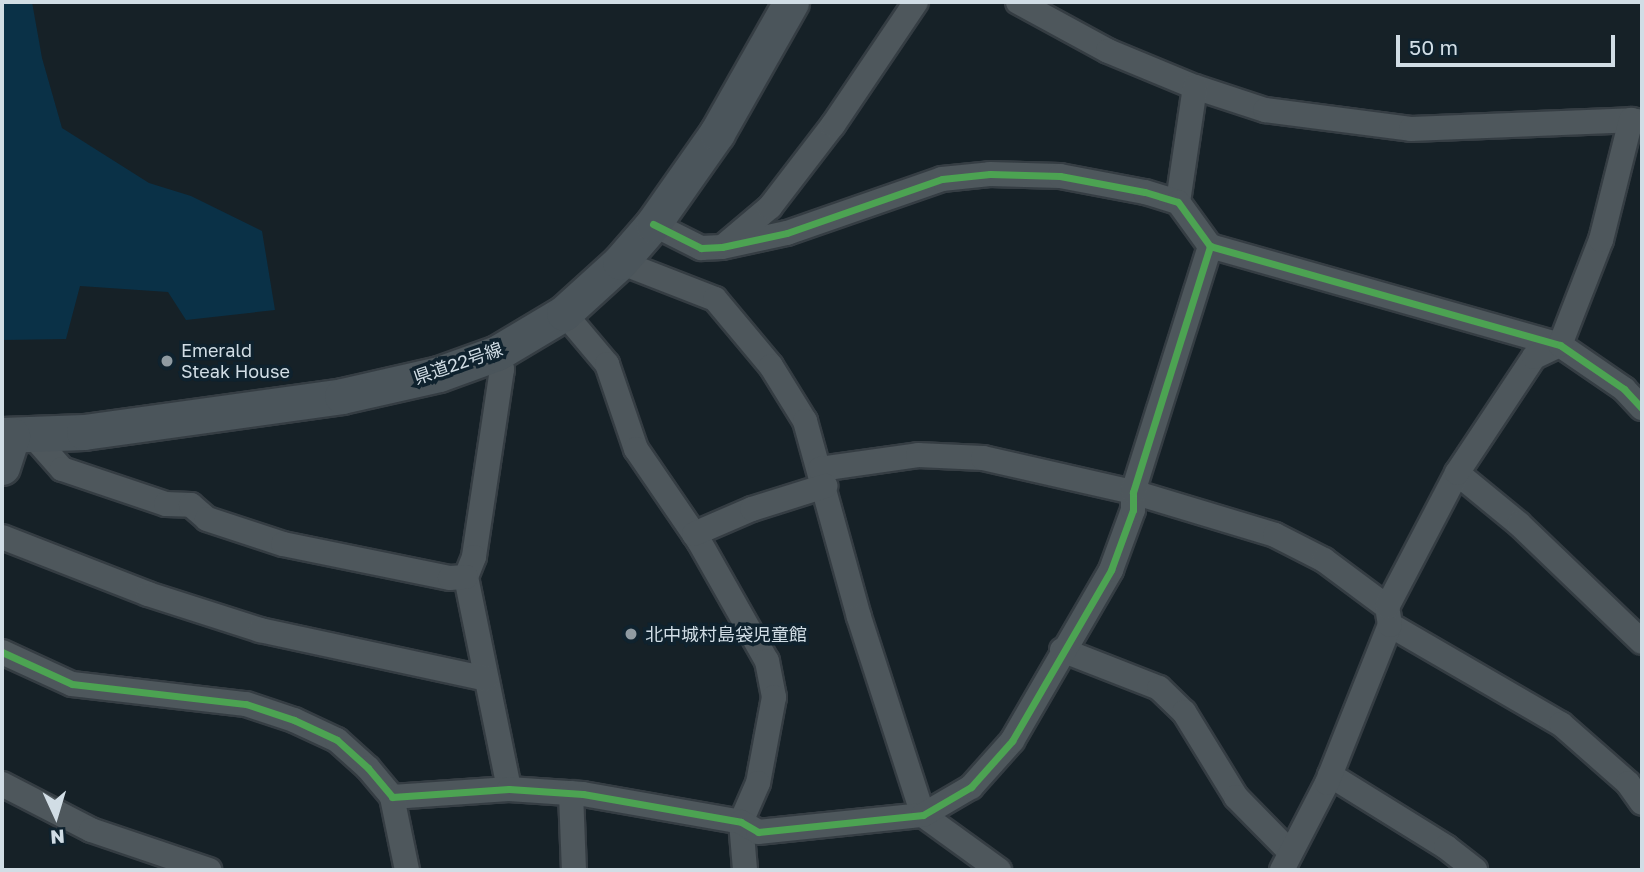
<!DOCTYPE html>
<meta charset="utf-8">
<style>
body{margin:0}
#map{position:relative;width:1644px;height:872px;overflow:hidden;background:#162127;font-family:"Golos Text","Noto Sans JP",sans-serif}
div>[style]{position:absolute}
.green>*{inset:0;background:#0a3147}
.roads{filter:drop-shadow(2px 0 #353d43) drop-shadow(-2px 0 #353d43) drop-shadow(0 2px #353d43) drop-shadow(0 -2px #353d43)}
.street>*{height:24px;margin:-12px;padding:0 12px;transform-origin:12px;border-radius:12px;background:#4e575c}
.secondary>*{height:35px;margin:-17.5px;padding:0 17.5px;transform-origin:17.5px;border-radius:17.5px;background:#4b555b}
.cycleway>*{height:7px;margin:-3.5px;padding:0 3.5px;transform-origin:3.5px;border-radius:3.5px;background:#4ca352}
.dots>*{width:19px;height:19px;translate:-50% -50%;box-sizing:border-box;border:4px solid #0f222e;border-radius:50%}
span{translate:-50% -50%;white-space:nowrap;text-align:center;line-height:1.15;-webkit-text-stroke:7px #0f222e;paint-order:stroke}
.poi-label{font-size:18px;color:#d1dde5}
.left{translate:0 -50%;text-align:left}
.street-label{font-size:18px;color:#d1dde5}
.frame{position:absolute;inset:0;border:4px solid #d1dde5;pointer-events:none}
.north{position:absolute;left:21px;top:781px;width:70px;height:70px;-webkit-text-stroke:5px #0f222e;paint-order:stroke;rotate:176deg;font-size:19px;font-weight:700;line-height:28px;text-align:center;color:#d1dde5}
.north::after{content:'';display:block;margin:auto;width:24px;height:32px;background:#d1dde5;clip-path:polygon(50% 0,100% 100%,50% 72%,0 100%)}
.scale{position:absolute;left:1396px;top:35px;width:219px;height:32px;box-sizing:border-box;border:4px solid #d1dde5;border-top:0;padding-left:9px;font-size:21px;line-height:24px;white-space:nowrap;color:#d1dde5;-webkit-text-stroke:5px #0f222e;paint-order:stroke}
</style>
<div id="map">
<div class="green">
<i style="clip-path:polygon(2px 2px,32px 2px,42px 58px,62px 128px,149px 183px,191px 196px,262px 231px,275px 310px,186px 320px,168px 292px,80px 286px,66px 339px,2px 340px)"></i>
</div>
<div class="roads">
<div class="street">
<i style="left:1018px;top:2px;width:102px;rotate:28.6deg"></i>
<i style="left:1108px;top:51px;width:94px;rotate:22.5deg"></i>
<i style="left:1195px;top:87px;width:74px;rotate:18.2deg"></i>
<i style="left:1265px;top:110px;width:147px;rotate:7.4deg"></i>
<i style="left:1411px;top:129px;width:220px;rotate:-2.3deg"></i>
<i style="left:1631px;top:120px;width:11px;rotate:10deg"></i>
<i style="left:1178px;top:202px;width:116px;rotate:-81.6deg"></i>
<i style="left:653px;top:224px;width:54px;rotate:26.6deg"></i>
<i style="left:701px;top:248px;width:21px;rotate:-3deg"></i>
<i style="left:722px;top:247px;width:66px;rotate:-12.2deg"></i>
<i style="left:787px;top:233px;width:164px;rotate:-19.2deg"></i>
<i style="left:942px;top:179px;width:48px;rotate:-5.9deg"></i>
<i style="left:990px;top:174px;width:70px;rotate:1.6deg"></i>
<i style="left:1060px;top:176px;width:86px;rotate:10.7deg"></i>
<i style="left:1145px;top:192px;width:34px;rotate:17deg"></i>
<i style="left:1178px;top:202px;width:54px;rotate:54deg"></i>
<i style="left:1210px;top:246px;width:364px;rotate:15.8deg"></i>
<i style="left:1560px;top:345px;width:78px;rotate:34.5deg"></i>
<i style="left:1624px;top:389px;width:26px;rotate:47deg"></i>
<i style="left:725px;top:245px;width:59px;rotate:-40.2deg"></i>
<i style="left:770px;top:207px;width:103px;rotate:-52.5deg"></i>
<i style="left:833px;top:125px;width:148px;rotate:-56deg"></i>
<i style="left:620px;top:262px;width:102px;rotate:21.3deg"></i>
<i style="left:715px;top:299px;width:87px;rotate:50.1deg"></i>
<i style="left:771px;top:366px;width:65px;rotate:58.3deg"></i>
<i style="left:805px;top:421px;width:203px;rotate:74.6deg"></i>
<i style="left:859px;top:617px;width:208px;rotate:72.1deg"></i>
<i style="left:923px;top:815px;width:94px;rotate:35.9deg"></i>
<i style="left:564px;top:313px;width:67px;rotate:49.9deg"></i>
<i style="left:607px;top:364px;width:90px;rotate:71.2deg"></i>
<i style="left:636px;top:449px;width:112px;rotate:55.6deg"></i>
<i style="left:699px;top:541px;width:138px;rotate:60.5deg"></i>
<i style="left:767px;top:661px;width:37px;rotate:79deg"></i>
<i style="left:774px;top:697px;width:87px;rotate:100.5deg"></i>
<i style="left:758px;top:783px;width:43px;rotate:113.6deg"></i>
<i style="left:741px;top:822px;width:48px;rotate:85.2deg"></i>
<i style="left:497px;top:353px;width:17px;rotate:73deg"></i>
<i style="left:502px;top:369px;width:190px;rotate:98.5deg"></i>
<i style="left:474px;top:557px;width:22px;rotate:112deg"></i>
<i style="left:466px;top:577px;width:216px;rotate:78.5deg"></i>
<i style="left:32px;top:435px;width:45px;rotate:48.6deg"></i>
<i style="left:62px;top:469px;width:110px;rotate:18.6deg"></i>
<i style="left:166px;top:504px;width:25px;rotate:2deg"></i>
<i style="left:191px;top:505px;width:21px;rotate:41deg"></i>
<i style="left:207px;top:519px;width:80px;rotate:18.2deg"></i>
<i style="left:283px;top:544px;width:170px;rotate:11.5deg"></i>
<i style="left:450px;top:578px;width:16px;rotate:-4deg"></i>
<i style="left:820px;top:469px;width:99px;rotate:-8.1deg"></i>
<i style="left:918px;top:455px;width:65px;rotate:2.6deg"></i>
<i style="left:983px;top:458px;width:154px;rotate:12.8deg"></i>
<i style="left:1133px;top:492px;width:148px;rotate:16.8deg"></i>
<i style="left:1275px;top:535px;width:55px;rotate:27deg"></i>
<i style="left:1324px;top:560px;width:79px;rotate:36.7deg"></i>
<i style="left:1457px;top:473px;width:80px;rotate:39.4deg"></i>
<i style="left:1519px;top:524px;width:170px;rotate:43.8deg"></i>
<i style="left:694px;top:534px;width:63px;rotate:-23.3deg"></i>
<i style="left:752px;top:509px;width:77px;rotate:-17.5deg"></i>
<i style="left:2px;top:537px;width:157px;rotate:21.3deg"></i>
<i style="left:148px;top:594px;width:118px;rotate:17.8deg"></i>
<i style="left:260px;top:630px;width:231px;rotate:12.2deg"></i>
<i style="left:1390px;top:625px;width:198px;rotate:30.1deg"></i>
<i style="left:1561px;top:724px;width:89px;rotate:41.4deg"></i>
<i style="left:1628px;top:783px;width:24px;rotate:55deg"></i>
<i style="left:1062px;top:650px;width:104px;rotate:21.4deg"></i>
<i style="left:1159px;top:688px;width:35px;rotate:44deg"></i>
<i style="left:1184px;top:712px;width:100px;rotate:58.5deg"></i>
<i style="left:1236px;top:797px;width:78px;rotate:45.5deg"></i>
<i style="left:2px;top:652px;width:77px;rotate:24.6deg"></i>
<i style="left:72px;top:684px;width:175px;rotate:6.6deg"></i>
<i style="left:246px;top:704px;width:51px;rotate:18.4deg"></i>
<i style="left:294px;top:720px;width:47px;rotate:24.9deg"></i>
<i style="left:337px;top:740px;width:42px;rotate:42.1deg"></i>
<i style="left:368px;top:768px;width:38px;rotate:50deg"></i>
<i style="left:392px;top:797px;width:117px;rotate:-3.9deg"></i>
<i style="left:509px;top:789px;width:74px;rotate:3.9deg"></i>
<i style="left:583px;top:794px;width:160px;rotate:10deg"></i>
<i style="left:741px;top:822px;width:20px;rotate:30deg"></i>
<i style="left:758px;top:832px;width:166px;rotate:-5.9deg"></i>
<i style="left:923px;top:815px;width:56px;rotate:-30.3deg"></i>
<i style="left:971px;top:787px;width:62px;rotate:-48.3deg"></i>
<i style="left:1012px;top:741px;width:198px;rotate:-59.9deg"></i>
<i style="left:1111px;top:570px;width:64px;rotate:-69.9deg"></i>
<i style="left:1133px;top:510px;width:18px;rotate:-90deg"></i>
<i style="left:1133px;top:492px;width:258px;rotate:-72.6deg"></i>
<i style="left:1330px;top:775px;width:137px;rotate:31.8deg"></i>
<i style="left:1446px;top:847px;width:37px;rotate:38deg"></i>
<i style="left:2px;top:784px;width:100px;rotate:27.3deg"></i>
<i style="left:91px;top:830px;width:125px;rotate:18.7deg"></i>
<i style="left:571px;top:793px;width:77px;rotate:87.8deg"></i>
<i style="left:392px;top:797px;width:75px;rotate:78.4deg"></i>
<i style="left:1282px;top:870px;width:98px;rotate:-62.7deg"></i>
<i style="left:1327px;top:783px;width:170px;rotate:-68.3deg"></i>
<i style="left:1390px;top:625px;width:18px;rotate:-99deg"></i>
<i style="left:1387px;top:607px;width:151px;rotate:-62.4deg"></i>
<i style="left:1457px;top:473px;width:139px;rotate:-56.4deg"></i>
<i style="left:1534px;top:357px;width:29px;rotate:-25deg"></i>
<i style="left:1560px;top:345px;width:113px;rotate:-68.7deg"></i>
<i style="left:1601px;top:240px;width:124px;rotate:-76deg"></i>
</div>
<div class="secondary">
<i style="left:2px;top:435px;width:82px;rotate:-2.1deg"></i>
<i style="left:84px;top:432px;width:260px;rotate:-7.9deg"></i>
<i style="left:342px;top:396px;width:99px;rotate:-12.8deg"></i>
<i style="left:439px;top:374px;width:62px;rotate:-19.9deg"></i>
<i style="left:497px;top:353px;width:78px;rotate:-30.8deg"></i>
<i style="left:564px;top:313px;width:76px;rotate:-42.3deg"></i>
<i style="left:620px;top:262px;width:50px;rotate:-49deg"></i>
<i style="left:653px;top:224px;width:111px;rotate:-54.9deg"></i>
<i style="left:717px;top:133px;width:150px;rotate:-60.5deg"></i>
<i style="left:2px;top:467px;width:33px;rotate:-72deg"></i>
</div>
</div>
<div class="cycleway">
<i style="left:653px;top:224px;width:54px;rotate:26.6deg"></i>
<i style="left:701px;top:248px;width:21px;rotate:-3deg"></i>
<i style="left:722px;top:247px;width:66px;rotate:-12.2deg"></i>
<i style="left:787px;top:233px;width:164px;rotate:-19.2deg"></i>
<i style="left:942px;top:179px;width:48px;rotate:-5.9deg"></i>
<i style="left:990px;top:174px;width:70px;rotate:1.6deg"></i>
<i style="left:1060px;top:176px;width:86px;rotate:10.7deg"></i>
<i style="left:1145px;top:192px;width:34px;rotate:17deg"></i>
<i style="left:1178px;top:202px;width:54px;rotate:54deg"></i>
<i style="left:1210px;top:246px;width:364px;rotate:15.8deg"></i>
<i style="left:1560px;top:345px;width:78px;rotate:34.5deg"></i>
<i style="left:1624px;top:389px;width:26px;rotate:47deg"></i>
<i style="left:2px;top:652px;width:77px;rotate:24.6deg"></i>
<i style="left:72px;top:684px;width:175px;rotate:6.6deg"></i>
<i style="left:246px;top:704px;width:51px;rotate:18.4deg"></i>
<i style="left:294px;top:720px;width:47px;rotate:24.9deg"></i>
<i style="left:337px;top:740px;width:42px;rotate:42.1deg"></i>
<i style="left:368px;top:768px;width:38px;rotate:50deg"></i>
<i style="left:392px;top:797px;width:117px;rotate:-3.9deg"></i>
<i style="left:509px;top:789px;width:74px;rotate:3.9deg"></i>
<i style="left:583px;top:794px;width:160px;rotate:10deg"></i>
<i style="left:741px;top:822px;width:20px;rotate:30deg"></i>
<i style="left:758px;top:832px;width:166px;rotate:-5.9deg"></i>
<i style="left:923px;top:815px;width:56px;rotate:-30.3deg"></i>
<i style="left:971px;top:787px;width:62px;rotate:-48.3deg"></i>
<i style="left:1012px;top:741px;width:198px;rotate:-59.9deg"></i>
<i style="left:1111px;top:570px;width:64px;rotate:-69.9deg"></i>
<i style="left:1133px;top:510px;width:18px;rotate:-90deg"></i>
<i style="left:1133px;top:492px;width:258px;rotate:-72.6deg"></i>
</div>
<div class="dots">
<i style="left:167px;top:361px;background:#909ba2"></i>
<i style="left:631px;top:634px;background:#909ba2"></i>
</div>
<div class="poi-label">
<span class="left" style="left:181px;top:361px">Emerald<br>Steak House</span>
<span class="left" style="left:645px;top:634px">北中城村島袋児童館</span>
</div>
<div class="street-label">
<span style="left:458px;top:363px;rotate:-19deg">県道22号線</span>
</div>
<div class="frame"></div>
<div class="north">N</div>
<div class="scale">50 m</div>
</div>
